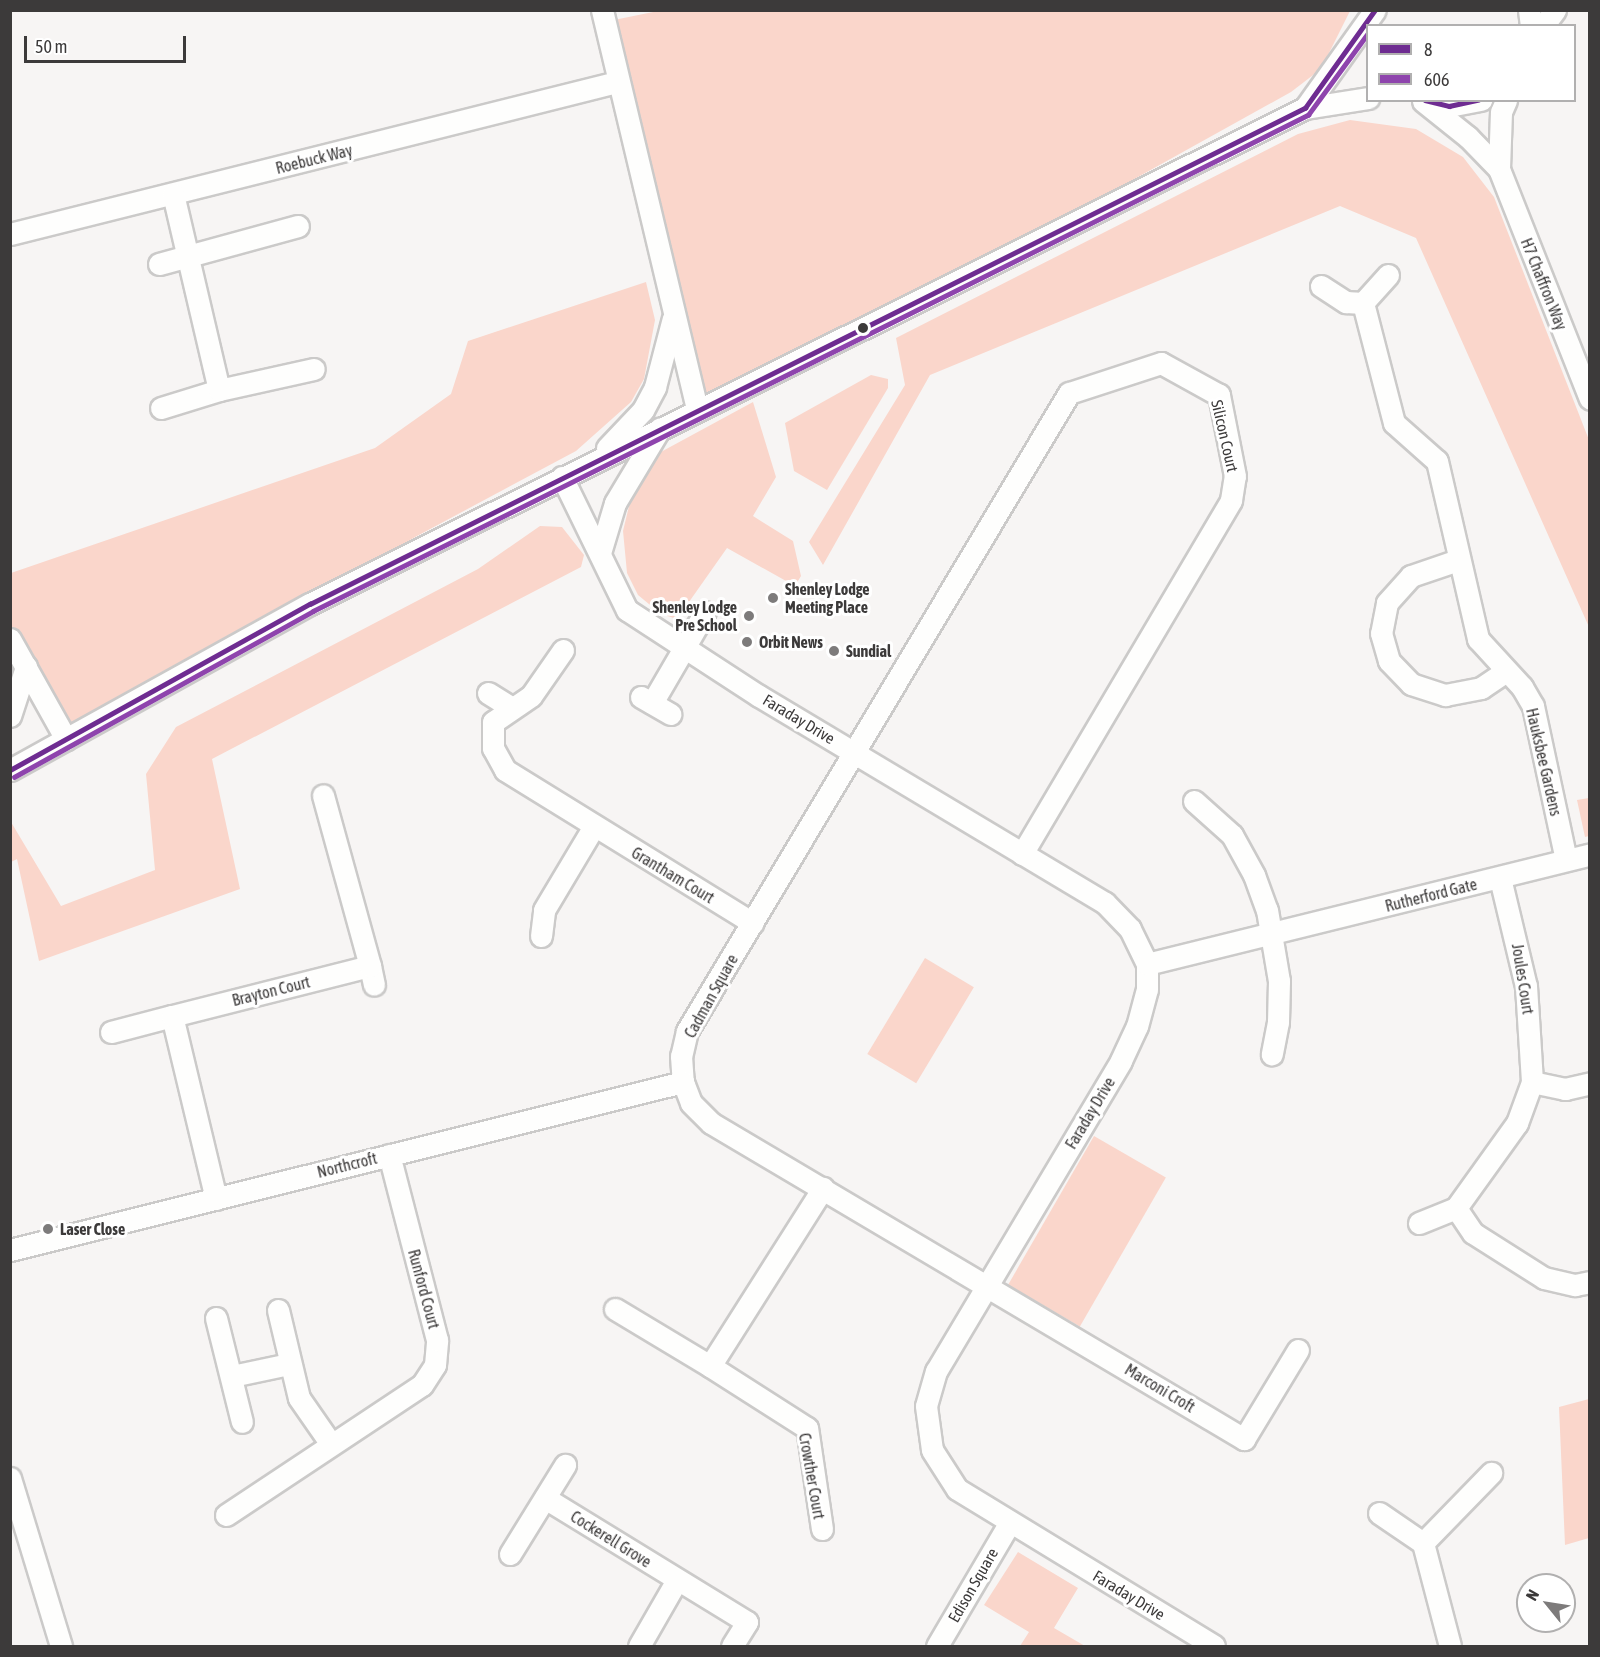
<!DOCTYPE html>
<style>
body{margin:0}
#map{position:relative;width:1600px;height:1657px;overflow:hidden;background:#f7f5f4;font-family:"Asap Condensed",sans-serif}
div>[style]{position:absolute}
.green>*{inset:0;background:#fad6cb;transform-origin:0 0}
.roads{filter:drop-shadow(2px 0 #cbcac9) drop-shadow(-2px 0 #cbcac9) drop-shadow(0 2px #cbcac9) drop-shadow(0 -2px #cbcac9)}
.minor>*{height:21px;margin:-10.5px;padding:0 10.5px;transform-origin:10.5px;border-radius:10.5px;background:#fefefd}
.bus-1>*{height:4.5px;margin:-2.25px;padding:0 2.25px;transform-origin:2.25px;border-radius:2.25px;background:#6e2c91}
.bus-2>*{height:4.5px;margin:-2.25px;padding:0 2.25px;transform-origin:2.25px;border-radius:2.25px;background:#8e44ad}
.dots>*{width:16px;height:16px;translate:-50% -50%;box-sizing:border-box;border:3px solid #fff;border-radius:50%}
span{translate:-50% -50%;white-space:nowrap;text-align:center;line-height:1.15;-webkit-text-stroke:6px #fff;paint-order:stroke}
.street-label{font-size:16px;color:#3c3a3a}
.poi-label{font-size:16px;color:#3c3a3a;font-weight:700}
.left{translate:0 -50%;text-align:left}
.right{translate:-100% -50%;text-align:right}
.frame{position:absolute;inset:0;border:12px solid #3c3a3a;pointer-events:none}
.legend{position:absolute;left:1366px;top:24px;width:210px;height:78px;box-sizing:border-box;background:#fff;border:2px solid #b1b0b0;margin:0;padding:8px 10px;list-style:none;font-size:18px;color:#3c3a3a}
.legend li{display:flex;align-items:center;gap:12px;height:30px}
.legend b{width:30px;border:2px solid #b1b0b0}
.north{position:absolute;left:1516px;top:1573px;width:60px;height:60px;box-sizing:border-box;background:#fff;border:2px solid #b1b0b0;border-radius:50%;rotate:300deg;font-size:16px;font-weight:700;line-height:24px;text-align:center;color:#3c3a3a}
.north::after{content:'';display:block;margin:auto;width:21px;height:27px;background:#7d7b7b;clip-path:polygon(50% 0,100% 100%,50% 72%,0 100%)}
.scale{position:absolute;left:24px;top:36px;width:162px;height:27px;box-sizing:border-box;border:3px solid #3c3a3a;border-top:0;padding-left:8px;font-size:18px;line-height:21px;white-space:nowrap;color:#3c3a3a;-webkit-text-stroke:4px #fff;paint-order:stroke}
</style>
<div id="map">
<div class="green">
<i style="clip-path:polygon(663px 10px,1350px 11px,1321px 69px,1291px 92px,877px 322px,697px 410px,604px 22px)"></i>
<i style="clip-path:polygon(1350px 120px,1416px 129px,1463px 157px,1494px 197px,1589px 440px,1589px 627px,1416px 238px,1340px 206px,930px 375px,823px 565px,809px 542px,905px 385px,896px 338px,1298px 134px)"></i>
<i style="clip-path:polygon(646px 282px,655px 320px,644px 379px,631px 402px,576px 451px,417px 536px,66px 739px,26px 668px,11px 716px,11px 573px,375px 448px,451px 394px,468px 341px)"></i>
<i style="clip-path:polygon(871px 375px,888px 379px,888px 388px,827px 490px,794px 471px,785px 423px)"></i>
<i style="clip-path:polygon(753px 402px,776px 477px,753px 516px,793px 541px,801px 576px,795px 586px,727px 548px,677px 619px,661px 614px,638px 595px,627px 573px,623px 531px,630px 502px,659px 453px)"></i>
<i style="clip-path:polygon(540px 526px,562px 527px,584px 555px,581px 567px,212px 759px,240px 889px,39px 961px,17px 859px,11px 862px,11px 822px,61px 906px,155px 870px,146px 774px,176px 727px,478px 569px)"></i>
<i style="clip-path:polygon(1589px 798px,1589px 836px,1585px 837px,1577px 800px)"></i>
<i style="left:925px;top:958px;width:57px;height:112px;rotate:31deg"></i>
<i style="left:1094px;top:1136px;width:83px;height:172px;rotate:30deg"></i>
<i style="clip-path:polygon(1589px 1399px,1589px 1538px,1565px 1545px,1559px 1407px)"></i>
<i style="clip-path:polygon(1018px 1552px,1078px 1588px,1054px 1628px,1085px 1646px,1020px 1646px,1029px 1632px,984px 1605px)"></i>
</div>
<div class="roads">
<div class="minor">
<i style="left:602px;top:10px;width:411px;rotate:76.6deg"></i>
<i style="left:1529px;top:10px;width:16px;rotate:83deg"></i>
<i style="left:1543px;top:26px;width:20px;rotate:-53deg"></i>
<i style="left:1423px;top:101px;width:58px;rotate:38.7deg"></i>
<i style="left:1468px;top:137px;width:45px;rotate:45.9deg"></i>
<i style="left:1499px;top:169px;width:247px;rotate:68.4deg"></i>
<i style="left:1426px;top:101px;width:24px;rotate:12deg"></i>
<i style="left:1449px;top:106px;width:33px;rotate:-11deg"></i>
<i style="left:1305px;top:108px;width:120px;rotate:-54.5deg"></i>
<i style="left:1499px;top:169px;width:57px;rotate:-88deg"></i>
<i style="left:1501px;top:112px;width:13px;rotate:-67deg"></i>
<i style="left:10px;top:234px;width:626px;rotate:-14.06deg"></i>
<i style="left:159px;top:264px;width:144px;rotate:-15.3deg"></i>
<i style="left:1388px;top:275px;width:38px;rotate:132deg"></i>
<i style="left:1363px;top:303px;width:124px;rotate:75.5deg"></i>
<i style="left:1394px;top:423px;width:57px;rotate:41.5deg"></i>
<i style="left:1437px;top:461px;width:183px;rotate:77deg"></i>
<i style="left:1478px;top:639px;width:65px;rotate:47.5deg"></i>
<i style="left:1522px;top:687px;width:22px;rotate:60deg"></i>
<i style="left:1533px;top:706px;width:157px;rotate:77.9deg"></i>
<i style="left:1321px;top:286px;width:30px;rotate:33deg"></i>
<i style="left:1346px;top:302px;width:17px;rotate:3deg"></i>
<i style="left:219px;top:390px;width:97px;rotate:-12.5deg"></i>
<i style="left:161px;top:408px;width:61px;rotate:-17.2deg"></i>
<i style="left:219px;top:390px;width:201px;rotate:-103.2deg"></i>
<i style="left:607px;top:448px;width:52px;rotate:-46.5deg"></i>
<i style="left:643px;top:410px;width:26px;rotate:-62deg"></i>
<i style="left:655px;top:387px;width:71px;rotate:-75.4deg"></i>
<i style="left:562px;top:477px;width:148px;rotate:64deg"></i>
<i style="left:627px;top:610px;width:158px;rotate:33.1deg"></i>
<i style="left:759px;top:696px;width:403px;rotate:30.9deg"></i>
<i style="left:1105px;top:903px;width:36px;rotate:46deg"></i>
<i style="left:1130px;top:929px;width:39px;rotate:64deg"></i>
<i style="left:1147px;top:964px;width:25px;rotate:90deg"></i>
<i style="left:1147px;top:989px;width:38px;rotate:105deg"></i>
<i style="left:1137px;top:1026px;width:38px;rotate:115deg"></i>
<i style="left:1121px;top:1061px;width:361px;rotate:120.8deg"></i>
<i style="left:936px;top:1371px;width:36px;rotate:106deg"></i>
<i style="left:926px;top:1406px;width:44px;rotate:82.2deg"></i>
<i style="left:932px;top:1450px;width:46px;rotate:57.3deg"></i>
<i style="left:957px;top:1489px;width:301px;rotate:31.4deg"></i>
<i style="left:600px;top:553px;width:52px;rotate:-73.3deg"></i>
<i style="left:615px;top:503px;width:87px;rotate:-59deg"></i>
<i style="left:1458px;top:560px;width:50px;rotate:161.2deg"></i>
<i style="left:1411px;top:576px;width:36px;rotate:132deg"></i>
<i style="left:1387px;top:603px;width:31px;rotate:101deg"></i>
<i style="left:1381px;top:633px;width:29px;rotate:74deg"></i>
<i style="left:1389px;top:661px;width:32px;rotate:46deg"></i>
<i style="left:1411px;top:684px;width:36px;rotate:18deg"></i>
<i style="left:1445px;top:695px;width:37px;rotate:-11deg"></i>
<i style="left:1481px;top:688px;width:29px;rotate:-34deg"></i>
<i style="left:10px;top:639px;width:115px;rotate:60.8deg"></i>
<i style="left:563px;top:650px;width:56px;rotate:124.8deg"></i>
<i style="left:531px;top:696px;width:46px;rotate:145.6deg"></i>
<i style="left:493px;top:722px;width:26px;rotate:90deg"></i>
<i style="left:493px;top:748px;width:25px;rotate:61deg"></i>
<i style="left:505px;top:770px;width:291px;rotate:31.7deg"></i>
<i style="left:488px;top:693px;width:26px;rotate:32deg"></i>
<i style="left:641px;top:697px;width:34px;rotate:30deg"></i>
<i style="left:652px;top:703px;width:105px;rotate:-59.8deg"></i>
<i style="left:10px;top:716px;width:52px;rotate:-71.9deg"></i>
<i style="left:10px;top:770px;width:343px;rotate:-29deg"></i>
<i style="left:310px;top:604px;width:1112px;rotate:-26.5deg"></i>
<i style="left:1305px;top:108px;width:64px;rotate:-9deg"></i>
<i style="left:1194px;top:801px;width:51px;rotate:41.8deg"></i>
<i style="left:1232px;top:835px;width:46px;rotate:61.2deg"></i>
<i style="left:1254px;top:875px;width:37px;rotate:70deg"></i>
<i style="left:1267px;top:910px;width:72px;rotate:80.4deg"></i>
<i style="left:1279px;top:981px;width:41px;rotate:91.4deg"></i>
<i style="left:1278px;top:1022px;width:33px;rotate:101deg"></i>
<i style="left:1022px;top:854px;width:411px;rotate:-59.4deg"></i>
<i style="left:1231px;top:500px;width:24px;rotate:-81deg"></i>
<i style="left:1235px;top:476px;width:83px;rotate:-101.2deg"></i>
<i style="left:1219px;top:395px;width:66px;rotate:-151.1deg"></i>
<i style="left:1161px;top:363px;width:97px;rotate:161.9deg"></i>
<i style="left:1069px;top:393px;width:744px;rotate:120.91deg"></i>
<i style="left:687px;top:1031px;width:26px;rotate:103deg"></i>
<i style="left:681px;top:1056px;width:26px;rotate:86deg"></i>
<i style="left:683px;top:1082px;width:22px;rotate:69deg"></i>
<i style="left:691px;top:1103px;width:28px;rotate:45deg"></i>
<i style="left:711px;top:1123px;width:620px;rotate:30.66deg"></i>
<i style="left:1244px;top:1439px;width:104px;rotate:-58.8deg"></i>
<i style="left:1500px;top:878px;width:111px;rotate:76.5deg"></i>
<i style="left:1526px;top:986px;width:96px;rotate:86.4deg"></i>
<i style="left:1532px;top:1082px;width:44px;rotate:110.1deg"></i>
<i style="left:1517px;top:1123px;width:105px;rotate:125.7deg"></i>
<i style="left:1456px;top:1208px;width:30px;rotate:56deg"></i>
<i style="left:1473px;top:1233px;width:84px;rotate:32.4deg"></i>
<i style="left:1544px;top:1278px;width:32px;rotate:13deg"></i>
<i style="left:1575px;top:1285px;width:15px;rotate:-11deg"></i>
<i style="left:541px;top:936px;width:26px;rotate:-83deg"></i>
<i style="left:544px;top:910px;width:98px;rotate:-59.2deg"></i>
<i style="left:1147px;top:964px;width:456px;rotate:-13.9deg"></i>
<i style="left:370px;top:966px;width:19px;rotate:78deg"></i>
<i style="left:111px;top:1032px;width:63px;rotate:-14.7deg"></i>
<i style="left:1532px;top:1082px;width:34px;rotate:12deg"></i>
<i style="left:1565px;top:1089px;width:26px;rotate:-13deg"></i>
<i style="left:216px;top:1199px;width:188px;rotate:-103.5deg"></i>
<i style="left:172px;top:1016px;width:204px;rotate:-14.2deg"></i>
<i style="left:370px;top:966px;width:177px;rotate:-105.4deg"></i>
<i style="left:1419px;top:1223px;width:40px;rotate:-22deg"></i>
<i style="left:10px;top:1250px;width:694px;rotate:-14.02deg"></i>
<i style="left:615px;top:1309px;width:111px;rotate:31deg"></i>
<i style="left:278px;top:1310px;width:90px;rotate:76.6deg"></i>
<i style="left:299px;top:1398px;width:56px;rotate:55.2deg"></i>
<i style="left:216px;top:1318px;width:107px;rotate:76deg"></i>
<i style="left:232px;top:1376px;width:58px;rotate:-11.9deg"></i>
<i style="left:10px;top:1478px;width:176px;rotate:73.1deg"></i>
<i style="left:545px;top:1498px;width:237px;rotate:31.5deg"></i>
<i style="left:747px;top:1622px;width:28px;rotate:122deg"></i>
<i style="left:1379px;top:1513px;width:53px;rotate:34.3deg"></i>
<i style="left:226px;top:1515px;width:235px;rotate:-33.6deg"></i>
<i style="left:422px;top:1385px;width:24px;rotate:-57deg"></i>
<i style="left:435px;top:1365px;width:25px;rotate:-85deg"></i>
<i style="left:437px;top:1340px;width:191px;rotate:-104.5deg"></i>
<i style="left:822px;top:1529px;width:102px;rotate:-98.4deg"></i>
<i style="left:807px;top:1428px;width:115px;rotate:-147.4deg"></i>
<i style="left:710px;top:1366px;width:211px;rotate:-57.6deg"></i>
<i style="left:510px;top:1554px;width:105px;rotate:-58.3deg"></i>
<i style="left:639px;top:1646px;width:76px;rotate:-60.1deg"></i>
<i style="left:937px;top:1646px;width:142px;rotate:-59.5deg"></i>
<i style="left:1450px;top:1646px;width:106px;rotate:-104.7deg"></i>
<i style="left:1423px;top:1543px;width:98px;rotate:-45.8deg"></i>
</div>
</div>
<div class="bus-1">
<i style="left:1425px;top:100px;width:25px;rotate:14deg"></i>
<i style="left:1449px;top:106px;width:30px;rotate:-12deg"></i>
<i style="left:10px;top:770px;width:343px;rotate:-29deg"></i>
<i style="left:310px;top:604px;width:1112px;rotate:-26.5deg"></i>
<i style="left:1305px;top:108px;width:120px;rotate:-54.5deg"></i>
</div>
<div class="bus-2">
<i style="left:14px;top:777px;width:342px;rotate:-29deg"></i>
<i style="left:313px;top:611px;width:1112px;rotate:-26.5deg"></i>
<i style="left:1308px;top:115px;width:102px;rotate:-53.8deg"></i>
</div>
<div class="dots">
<i style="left:863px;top:328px;background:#3c3a3a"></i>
<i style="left:773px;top:598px;background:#7d7b7b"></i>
<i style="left:749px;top:616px;background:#7d7b7b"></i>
<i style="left:747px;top:642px;background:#7d7b7b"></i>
<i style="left:834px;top:651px;background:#7d7b7b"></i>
<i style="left:48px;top:1229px;background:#7d7b7b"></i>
</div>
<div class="street-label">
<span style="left:314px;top:159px;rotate:-14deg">Roebuck Way</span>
<span style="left:1544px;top:284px;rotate:68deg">H7 Chaffron Way</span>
<span style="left:1225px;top:436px;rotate:77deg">Silicon Court</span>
<span style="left:799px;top:719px;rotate:31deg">Faraday Drive</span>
<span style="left:1544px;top:762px;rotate:77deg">Hauksbee Gardens</span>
<span style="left:673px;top:875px;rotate:31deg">Grantham Court</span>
<span style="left:1431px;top:895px;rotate:-14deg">Rutherford Gate</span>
<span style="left:1523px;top:979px;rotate:81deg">Joules Court</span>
<span style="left:271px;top:991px;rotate:-14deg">Brayton Court</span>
<span style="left:711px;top:996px;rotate:-61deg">Cadman Square</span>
<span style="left:1090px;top:1113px;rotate:-59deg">Faraday Drive</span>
<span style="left:347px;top:1165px;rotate:-14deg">Northcroft</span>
<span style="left:424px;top:1289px;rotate:75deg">Runford Court</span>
<span style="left:1160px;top:1388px;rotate:31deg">Marconi Croft</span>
<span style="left:812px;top:1476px;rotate:80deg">Crowther Court</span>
<span style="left:611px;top:1539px;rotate:32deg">Cockerell Grove</span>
<span style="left:973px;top:1585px;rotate:-60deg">Edison Square</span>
<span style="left:1129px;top:1595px;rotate:31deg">Faraday Drive</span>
</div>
<div class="poi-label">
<span class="left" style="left:785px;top:598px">Shenley Lodge<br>Meeting Place</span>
<span class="right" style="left:737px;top:616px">Shenley Lodge<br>Pre School</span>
<span class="left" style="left:759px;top:642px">Orbit News</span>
<span class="left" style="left:846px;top:651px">Sundial</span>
<span class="left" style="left:60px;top:1229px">Laser Close</span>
</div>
<div class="frame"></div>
<ul class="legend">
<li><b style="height:8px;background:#6e2c91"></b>8</li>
<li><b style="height:8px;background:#8e44ad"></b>606</li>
</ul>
<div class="north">N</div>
<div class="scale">50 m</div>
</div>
